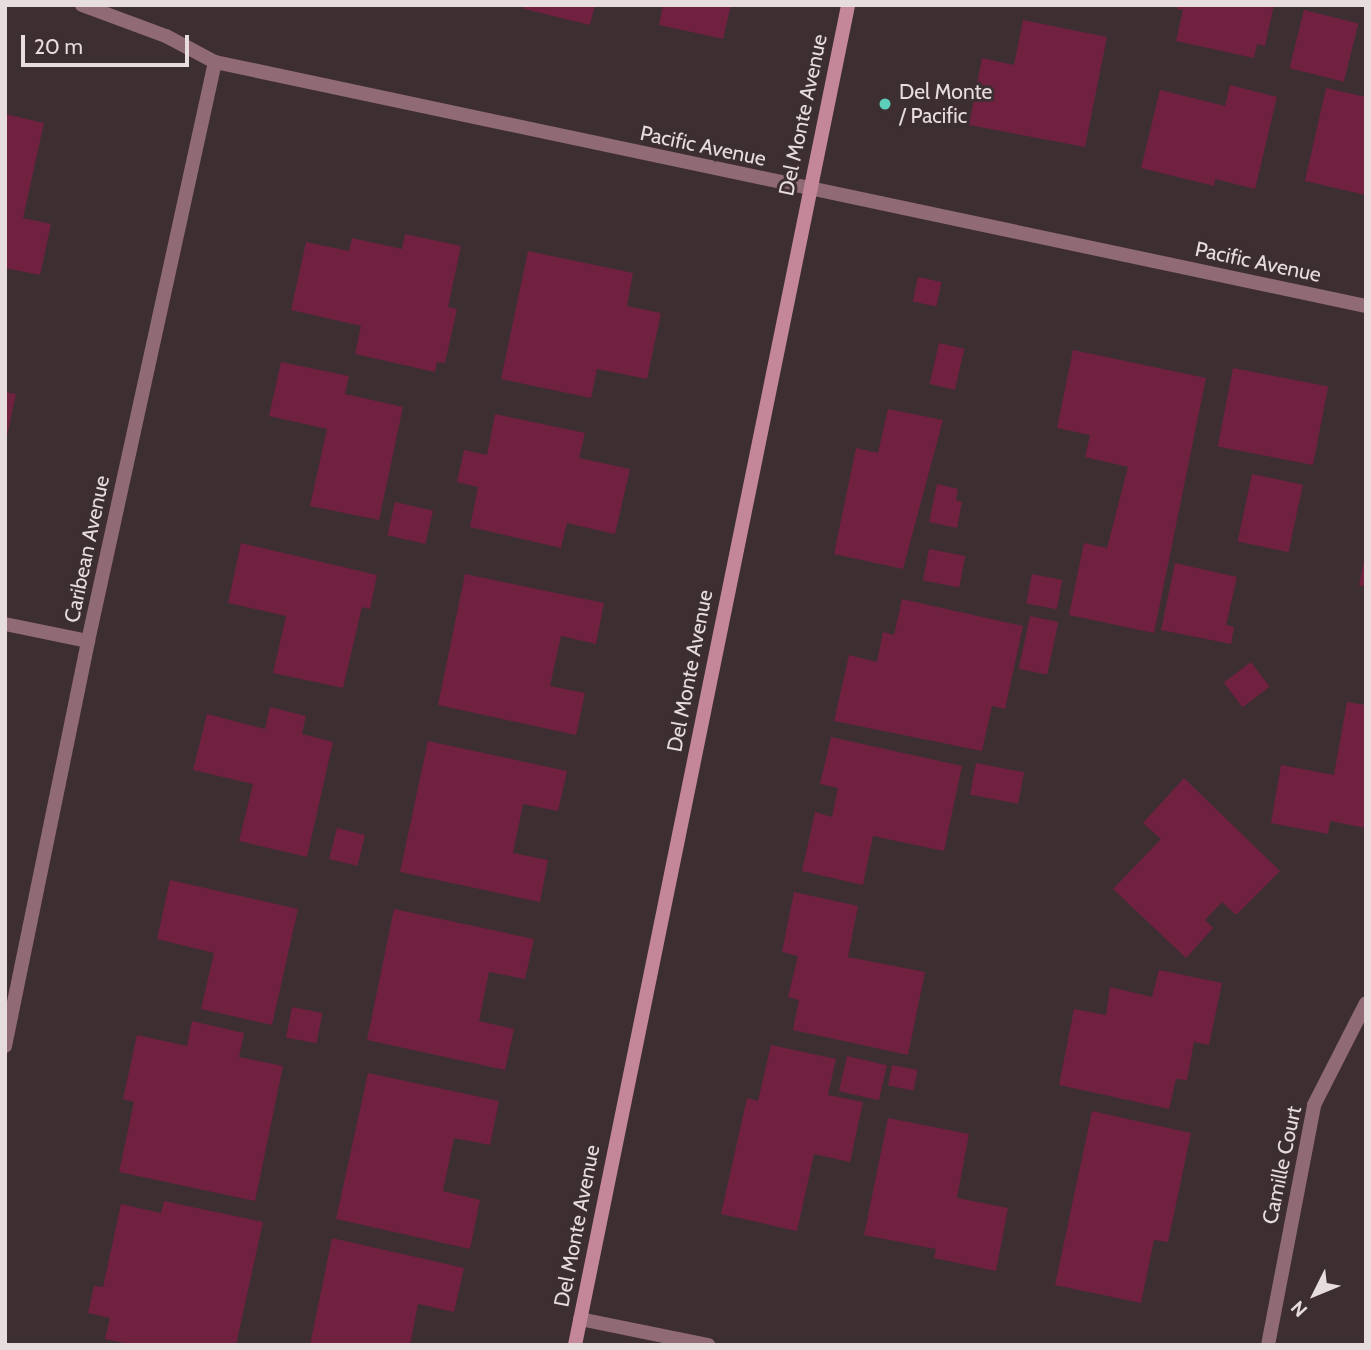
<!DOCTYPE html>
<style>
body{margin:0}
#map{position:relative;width:1371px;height:1350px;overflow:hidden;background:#3d2e32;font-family:Cabin,sans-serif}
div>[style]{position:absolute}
.building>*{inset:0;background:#702140;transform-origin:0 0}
.street>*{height:14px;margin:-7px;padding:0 7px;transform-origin:7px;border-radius:7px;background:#906a74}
.secondary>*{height:14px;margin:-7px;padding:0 7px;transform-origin:7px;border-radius:7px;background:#c48799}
.dots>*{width:19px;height:19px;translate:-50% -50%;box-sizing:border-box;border:4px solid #3d2e32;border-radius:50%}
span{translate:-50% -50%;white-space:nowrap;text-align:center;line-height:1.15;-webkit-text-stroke:6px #3d2e32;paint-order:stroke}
.poi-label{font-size:21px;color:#e7dddf}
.left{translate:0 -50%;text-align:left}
.street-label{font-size:21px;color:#e7dddf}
.frame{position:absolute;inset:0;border:7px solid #e7dddf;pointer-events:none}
.north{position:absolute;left:1280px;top:1259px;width:70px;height:70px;-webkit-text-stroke:5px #3d2e32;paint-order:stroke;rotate:227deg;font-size:19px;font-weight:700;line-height:28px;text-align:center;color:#e7dddf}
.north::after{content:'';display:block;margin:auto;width:24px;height:32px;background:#e7dddf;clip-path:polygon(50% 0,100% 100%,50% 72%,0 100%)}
.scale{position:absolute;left:21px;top:35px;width:168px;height:32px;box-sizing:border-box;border:4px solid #e7dddf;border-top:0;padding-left:9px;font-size:21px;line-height:24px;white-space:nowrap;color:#e7dddf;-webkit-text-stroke:5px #3d2e32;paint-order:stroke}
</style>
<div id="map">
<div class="building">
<i style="clip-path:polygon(525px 5px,595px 5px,590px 25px,524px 9px)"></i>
<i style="clip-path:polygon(663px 5px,731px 5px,723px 39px,659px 25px)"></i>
<i style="clip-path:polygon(1178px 5px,1274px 5px,1265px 46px,1257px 44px,1254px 58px,1176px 41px,1183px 10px,1177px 9px)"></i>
<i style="left:1304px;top:10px;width:56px;height:60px;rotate:14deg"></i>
<i style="clip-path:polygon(1023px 20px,1107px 37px,1085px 147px,969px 125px,982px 58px,1014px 65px)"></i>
<i style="clip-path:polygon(1230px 85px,1277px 97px,1255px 189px,1215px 179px,1214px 186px,1141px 168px,1160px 90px,1225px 106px)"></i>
<i style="clip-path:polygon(1326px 88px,1366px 97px,1366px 195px,1305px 181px)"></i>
<i style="clip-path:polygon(5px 114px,44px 123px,23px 218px,51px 224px,40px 275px,5px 268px)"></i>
<i style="clip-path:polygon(405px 234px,461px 246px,448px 307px,457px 309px,445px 363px,437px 362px,435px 372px,355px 354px,361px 326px,291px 310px,306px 242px,349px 251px,352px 238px,402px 249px)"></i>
<i style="clip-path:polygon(528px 251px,633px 273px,627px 306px,661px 313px,647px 379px,597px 369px,591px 398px,501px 379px)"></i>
<i style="left:918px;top:277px;width:24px;height:25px;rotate:12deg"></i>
<i style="left:939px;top:343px;width:26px;height:42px;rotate:13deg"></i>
<i style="clip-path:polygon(1073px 350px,1206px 378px,1154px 633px,1069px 615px,1084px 543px,1107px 548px,1128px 467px,1085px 457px,1090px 435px,1057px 428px)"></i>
<i style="clip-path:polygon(281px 362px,349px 376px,345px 394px,403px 407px,379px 520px,310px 506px,327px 429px,269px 416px)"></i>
<i style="left:1233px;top:368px;width:97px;height:80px;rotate:11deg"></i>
<i style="clip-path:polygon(5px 392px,16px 394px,6px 440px,5px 440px)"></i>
<i style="clip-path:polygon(888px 409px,943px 420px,903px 569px,834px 554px,856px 448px,878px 453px)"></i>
<i style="clip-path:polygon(495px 414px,585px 433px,579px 458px,630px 469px,615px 534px,567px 523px,561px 548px,470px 527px,478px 487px,457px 482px,464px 450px,487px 455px)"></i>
<i style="left:1252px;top:474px;width:52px;height:69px;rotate:12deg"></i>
<i style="clip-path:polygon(937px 484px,958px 489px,956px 500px,962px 502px,957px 528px,929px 522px)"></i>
<i style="left:395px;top:502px;width:39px;height:34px;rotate:13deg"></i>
<i style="clip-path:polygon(241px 543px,377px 575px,370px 609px,362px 607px,343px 688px,273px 673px,286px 616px,228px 603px)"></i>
<i style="left:929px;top:549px;width:37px;height:32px;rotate:11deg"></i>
<i style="clip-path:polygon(1365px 556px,1366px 556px,1366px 587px,1359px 585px)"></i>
<i style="clip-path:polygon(1175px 563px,1237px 577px,1226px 625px,1234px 627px,1231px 644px,1161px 630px)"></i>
<i style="clip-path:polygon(465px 574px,604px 603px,596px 644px,561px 636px,550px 686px,585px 693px,576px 735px,438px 705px)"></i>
<i style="left:1032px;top:574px;width:31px;height:30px;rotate:11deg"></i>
<i style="clip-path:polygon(902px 599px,1023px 626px,1005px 709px,992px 706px,982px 751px,834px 721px,849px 655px,877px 662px,883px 632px,894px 635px)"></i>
<i style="left:1030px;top:616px;width:29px;height:54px;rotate:12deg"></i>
<i style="left:1251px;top:662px;width:31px;height:34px;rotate:53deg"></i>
<i style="clip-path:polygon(1347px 702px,1366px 705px,1366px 828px,1330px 821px,1328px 834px,1271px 823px,1281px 765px,1334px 775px)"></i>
<i style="clip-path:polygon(270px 707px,306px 716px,302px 734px,333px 742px,307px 857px,239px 841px,253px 784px,193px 770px,207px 714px,265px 729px)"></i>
<i style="clip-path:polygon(831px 737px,962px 766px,944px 851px,873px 836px,863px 885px,802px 871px,815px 812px,832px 817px,838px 788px,820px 784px)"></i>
<i style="clip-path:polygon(428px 741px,567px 771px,558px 811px,523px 804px,513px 853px,548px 860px,540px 902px,400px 872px)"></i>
<i style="left:976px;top:763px;width:49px;height:32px;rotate:11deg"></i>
<i style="clip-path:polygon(1184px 778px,1280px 871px,1236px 915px,1222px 902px,1205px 920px,1213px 928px,1186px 958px,1113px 889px,1161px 839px,1143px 823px)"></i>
<i style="left:337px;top:828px;width:29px;height:32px;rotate:14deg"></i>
<i style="clip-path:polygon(170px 880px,298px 909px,272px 1025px,201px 1009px,214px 953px,157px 939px)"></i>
<i style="clip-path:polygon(794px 892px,858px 906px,848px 957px,925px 972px,908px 1055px,793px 1030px,799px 1000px,788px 997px,798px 956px,782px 952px)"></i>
<i style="clip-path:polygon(394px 909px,534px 939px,525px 979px,489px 972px,479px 1021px,514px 1029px,505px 1070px,367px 1040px)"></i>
<i style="clip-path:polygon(1159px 970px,1222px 983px,1209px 1045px,1194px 1042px,1187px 1080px,1176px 1079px,1169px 1109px,1059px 1085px,1074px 1009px,1106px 1015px,1110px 987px,1152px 997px)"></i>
<i style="left:292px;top:1007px;width:31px;height:31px;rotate:11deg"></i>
<i style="clip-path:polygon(192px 1021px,244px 1033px,239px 1057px,283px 1066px,255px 1201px,119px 1172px,134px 1102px,123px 1099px,137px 1035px,187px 1046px)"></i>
<i style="clip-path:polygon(771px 1045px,836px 1059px,828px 1095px,863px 1102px,850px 1162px,814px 1154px,797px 1231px,721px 1214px,747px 1098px,758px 1101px)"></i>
<i style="left:847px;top:1056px;width:41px;height:36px;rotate:13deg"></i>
<i style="left:892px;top:1065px;width:26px;height:21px;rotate:11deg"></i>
<i style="clip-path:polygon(368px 1073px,499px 1101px,490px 1145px,454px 1138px,443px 1191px,480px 1200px,470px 1249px,336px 1219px)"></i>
<i style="clip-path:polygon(1092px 1111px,1191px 1133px,1168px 1242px,1154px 1240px,1141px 1303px,1055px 1285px)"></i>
<i style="clip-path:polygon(888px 1118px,969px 1134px,957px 1198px,1008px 1208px,996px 1271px,934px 1258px,936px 1249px,864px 1235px)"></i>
<i style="clip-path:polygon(164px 1201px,263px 1222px,236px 1345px,133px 1345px,105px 1339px,110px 1318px,88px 1313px,94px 1286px,103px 1287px,121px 1204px,161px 1213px)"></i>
<i style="clip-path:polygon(332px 1238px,464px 1268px,454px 1312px,418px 1304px,410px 1345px,310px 1345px)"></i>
</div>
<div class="street">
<i style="left:82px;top:5px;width:90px;rotate:20.3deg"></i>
<i style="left:166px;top:36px;width:55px;rotate:28deg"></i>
<i style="left:215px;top:62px;width:1177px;rotate:11.97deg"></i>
<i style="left:5px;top:624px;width:85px;rotate:11.6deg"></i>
<i style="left:5px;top:1046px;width:413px;rotate:-78.4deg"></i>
<i style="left:88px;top:641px;width:593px;rotate:-77.63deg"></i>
<i style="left:580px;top:1319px;width:131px;rotate:11.5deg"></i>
<i style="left:1268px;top:1345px;width:244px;rotate:-79.1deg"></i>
<i style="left:1314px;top:1105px;width:114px;rotate:-63deg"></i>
</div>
<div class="secondary">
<i style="left:575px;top:1345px;width:1368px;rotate:-78.48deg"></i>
</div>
<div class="dots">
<i style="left:885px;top:104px;background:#5cceba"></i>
</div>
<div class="poi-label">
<span class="left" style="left:899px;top:104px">Del Monte<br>/ Pacific</span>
</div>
<div class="street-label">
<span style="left:803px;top:115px;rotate:-78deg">Del Monte Avenue</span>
<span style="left:703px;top:146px;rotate:12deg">Pacific Avenue</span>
<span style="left:1258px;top:262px;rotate:12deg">Pacific Avenue</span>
<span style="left:87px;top:549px;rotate:-78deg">Caribean Avenue</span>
<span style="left:690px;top:671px;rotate:-79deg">Del Monte Avenue</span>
<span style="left:1282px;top:1165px;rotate:-78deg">Camille Court</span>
<span style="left:577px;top:1226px;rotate:-79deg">Del Monte Avenue</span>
</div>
<div class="frame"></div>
<div class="north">N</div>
<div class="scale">20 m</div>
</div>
